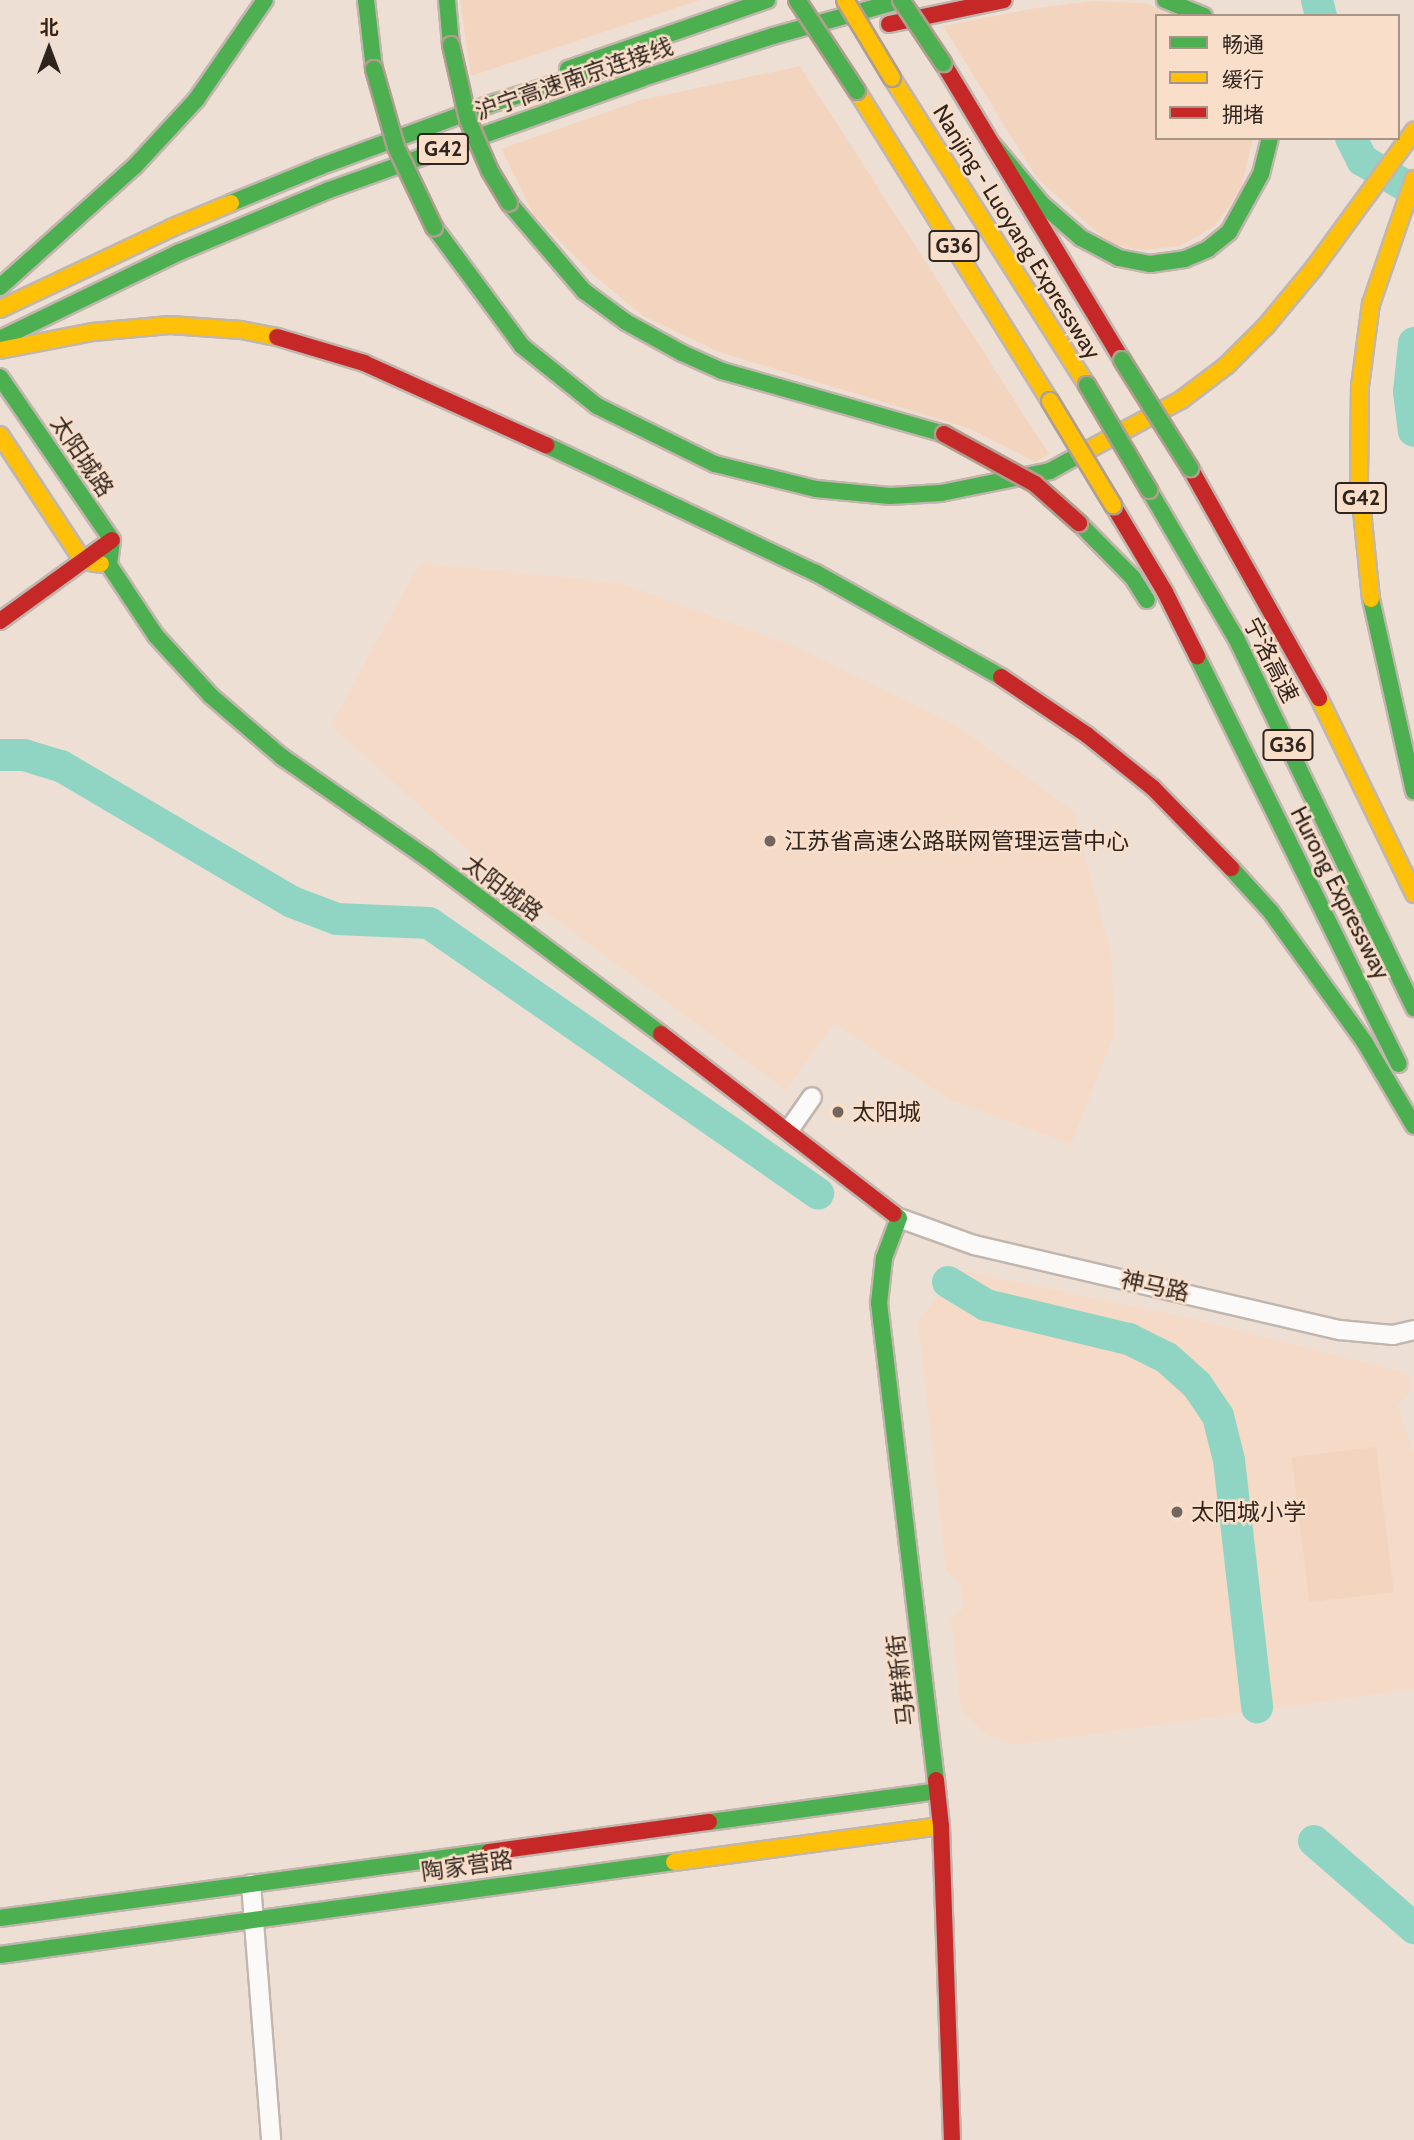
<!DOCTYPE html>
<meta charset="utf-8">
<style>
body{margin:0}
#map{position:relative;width:1414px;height:2140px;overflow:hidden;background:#eedfd4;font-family:Cabin,"Noto Sans SC",sans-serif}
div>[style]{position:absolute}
.built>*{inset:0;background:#f4dac7}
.green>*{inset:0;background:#f3d5bf;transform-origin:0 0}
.river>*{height:32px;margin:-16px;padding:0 16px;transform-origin:16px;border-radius:16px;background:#90d5c4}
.roads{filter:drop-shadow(2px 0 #c1b6ae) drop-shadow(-2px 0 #c1b6ae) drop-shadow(0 2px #c1b6ae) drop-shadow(0 -2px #c1b6ae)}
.street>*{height:18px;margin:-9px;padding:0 9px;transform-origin:9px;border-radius:9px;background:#fcfaf9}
.fast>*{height:16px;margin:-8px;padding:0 8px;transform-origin:8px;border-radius:8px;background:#4caf50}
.slow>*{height:16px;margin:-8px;padding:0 8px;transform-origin:8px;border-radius:8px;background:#ffc107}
.jam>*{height:16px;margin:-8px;padding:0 8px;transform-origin:8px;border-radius:8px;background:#c62828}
.bridges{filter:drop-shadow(2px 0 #b09e8f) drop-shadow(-2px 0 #b09e8f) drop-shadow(0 2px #b09e8f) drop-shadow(0 -2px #b09e8f)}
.fast-bridge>*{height:16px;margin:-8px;padding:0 8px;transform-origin:8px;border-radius:8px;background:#4caf50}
.slow-bridge>*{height:16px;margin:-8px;padding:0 8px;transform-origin:8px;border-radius:8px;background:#ffc107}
.jam-bridge>*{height:16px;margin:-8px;padding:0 8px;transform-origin:8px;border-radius:8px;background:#c62828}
.dots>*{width:19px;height:19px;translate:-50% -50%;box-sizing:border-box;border:4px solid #f9deca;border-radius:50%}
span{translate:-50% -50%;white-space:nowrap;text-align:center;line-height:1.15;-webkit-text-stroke:5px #f9deca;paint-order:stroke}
.shield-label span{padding:2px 5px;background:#f9deca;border:2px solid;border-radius:5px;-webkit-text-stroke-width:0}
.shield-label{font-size:21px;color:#2f251e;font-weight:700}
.street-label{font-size:23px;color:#2f251e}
.poi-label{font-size:23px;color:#2f251e}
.left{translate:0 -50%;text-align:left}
.legend{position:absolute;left:1155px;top:14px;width:245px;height:126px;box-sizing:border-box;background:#f9deca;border:2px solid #a89485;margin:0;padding:9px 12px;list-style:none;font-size:21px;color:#2f251e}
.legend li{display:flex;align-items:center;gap:14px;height:35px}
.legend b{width:35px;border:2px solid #a89485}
.north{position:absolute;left:14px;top:14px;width:70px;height:70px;-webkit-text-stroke:5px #f9deca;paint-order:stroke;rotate:0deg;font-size:19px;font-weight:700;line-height:28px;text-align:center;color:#2f251e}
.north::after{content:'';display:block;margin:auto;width:24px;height:32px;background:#2f251e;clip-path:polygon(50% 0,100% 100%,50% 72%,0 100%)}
</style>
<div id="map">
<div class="built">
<i style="clip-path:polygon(420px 563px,621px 583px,794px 646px,957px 726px,1074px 812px,1111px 954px,1115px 1033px,1071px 1144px,952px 1101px,834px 1023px,786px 1090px,490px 870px,331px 725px)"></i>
<i style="clip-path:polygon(959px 1270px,1191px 1318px,1407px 1373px,1411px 1388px,1398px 1406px,1414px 1454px,1414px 1689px,1015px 1745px,986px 1734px,961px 1709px,951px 1617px,963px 1609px,961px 1585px,946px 1570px,918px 1321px)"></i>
</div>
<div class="green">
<i style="clip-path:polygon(460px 0,700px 0,471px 76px)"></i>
<i style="clip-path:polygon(1094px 1px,1145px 3px,1174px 16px,1157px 16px,1157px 138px,1253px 138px,1241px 189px,1215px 226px,1180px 246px,1143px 250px,1110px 244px,1036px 177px,943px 26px,1036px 8px)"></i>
<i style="clip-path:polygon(800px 66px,1049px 454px,1036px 462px,968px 428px,719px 352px,643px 316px,590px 272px,534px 215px,501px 149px,641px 100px)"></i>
<i style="left:1376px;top:1447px;width:146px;height:85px;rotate:83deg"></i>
</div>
<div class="river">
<i style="left:1317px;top:0;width:16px;rotate:76deg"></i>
<i style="left:1351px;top:138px;width:25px;rotate:63deg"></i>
<i style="left:1362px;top:160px;width:51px;rotate:30.6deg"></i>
<i style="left:1414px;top:343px;width:49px;rotate:95.8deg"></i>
<i style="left:1409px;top:392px;width:39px;rotate:83deg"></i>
<i style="left:0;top:755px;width:24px"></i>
<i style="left:24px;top:755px;width:39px;rotate:17deg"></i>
<i style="left:61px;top:766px;width:268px;rotate:30.5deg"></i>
<i style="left:292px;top:902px;width:48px;rotate:20.7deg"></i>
<i style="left:337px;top:919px;width:92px;rotate:2.5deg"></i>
<i style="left:429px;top:923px;width:474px;rotate:34.8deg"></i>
<i style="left:948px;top:1282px;width:44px;rotate:31.2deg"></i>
<i style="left:986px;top:1305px;width:147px;rotate:13.4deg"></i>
<i style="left:1129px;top:1339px;width:42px;rotate:26.6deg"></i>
<i style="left:1167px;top:1358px;width:40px;rotate:42deg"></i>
<i style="left:1197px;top:1385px;width:37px;rotate:56deg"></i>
<i style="left:1218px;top:1416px;width:45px;rotate:76deg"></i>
<i style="left:1229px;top:1460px;width:249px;rotate:83.5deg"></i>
<i style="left:1314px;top:1841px;width:133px;rotate:41deg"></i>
</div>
<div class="roads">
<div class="street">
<i style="left:789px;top:1130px;width:40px;rotate:-55.1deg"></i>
<i style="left:899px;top:1218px;width:80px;rotate:19.8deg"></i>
<i style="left:974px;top:1245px;width:376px;rotate:13.1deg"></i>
<i style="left:1340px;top:1330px;width:53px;rotate:5.4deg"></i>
<i style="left:1393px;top:1335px;width:22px;rotate:-13deg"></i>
<i style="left:251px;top:1884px;width:257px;rotate:85.5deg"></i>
</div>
<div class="fast">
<i style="left:366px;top:0;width:69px;rotate:83.4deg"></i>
<i style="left:447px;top:0;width:45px;rotate:84.9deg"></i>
<i style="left:1165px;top:0;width:42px;rotate:22.3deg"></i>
<i style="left:568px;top:69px;width:211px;rotate:-19.1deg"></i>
<i style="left:994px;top:146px;width:75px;rotate:50.4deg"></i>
<i style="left:1042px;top:204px;width:52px;rotate:41.1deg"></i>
<i style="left:1081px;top:238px;width:43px;rotate:27.8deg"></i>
<i style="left:1119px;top:258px;width:32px;rotate:11deg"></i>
<i style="left:1150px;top:264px;width:35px;rotate:-8deg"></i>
<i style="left:1185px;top:259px;width:25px;rotate:-23deg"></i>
<i style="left:1208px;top:249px;width:27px;rotate:-39deg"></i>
<i style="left:1229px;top:232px;width:66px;rotate:-61.1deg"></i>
<i style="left:1261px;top:174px;width:37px;rotate:-76deg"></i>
<i style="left:231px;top:203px;width:95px;rotate:-22.2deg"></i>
<i style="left:319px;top:167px;width:189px;rotate:-20.1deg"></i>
<i style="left:497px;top:102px;width:104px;rotate:-17.4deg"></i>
<i style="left:509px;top:203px;width:116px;rotate:49.6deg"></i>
<i style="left:584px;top:291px;width:52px;rotate:36.4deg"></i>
<i style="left:626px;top:322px;width:64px;rotate:29deg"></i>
<i style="left:682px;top:353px;width:44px;rotate:24.2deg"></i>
<i style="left:722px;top:371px;width:231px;rotate:15.8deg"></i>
<i style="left:434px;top:227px;width:148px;rotate:53.5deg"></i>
<i style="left:522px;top:346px;width:96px;rotate:38.7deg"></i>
<i style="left:597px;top:406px;width:131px;rotate:26.2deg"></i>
<i style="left:715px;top:464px;width:104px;rotate:13.9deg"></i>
<i style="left:816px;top:489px;width:74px;rotate:5.4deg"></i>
<i style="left:890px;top:496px;width:51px;rotate:-3.4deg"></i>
<i style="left:941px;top:493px;width:111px;rotate:-11.4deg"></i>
<i style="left:1050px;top:471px;width:43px;rotate:-28.9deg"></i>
<i style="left:0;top:287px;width:181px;rotate:-41.9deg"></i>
<i style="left:135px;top:166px;width:90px;rotate:-47.3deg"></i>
<i style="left:196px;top:100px;width:121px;rotate:-55.4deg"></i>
<i style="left:2px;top:338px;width:198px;rotate:-25.8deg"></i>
<i style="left:180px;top:252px;width:161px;rotate:-22.6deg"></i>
<i style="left:329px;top:190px;width:330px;rotate:-19.6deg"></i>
<i style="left:640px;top:79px;width:140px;rotate:-17.9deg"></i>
<i style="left:773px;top:36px;width:134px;rotate:-15.6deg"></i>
<i style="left:0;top:377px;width:198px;rotate:55.5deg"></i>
<i style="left:112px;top:540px;width:25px;rotate:97deg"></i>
<i style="left:109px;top:565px;width:85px;rotate:56.5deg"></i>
<i style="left:156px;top:636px;width:81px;rotate:47.5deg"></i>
<i style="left:211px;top:696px;width:94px;rotate:40.7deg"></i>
<i style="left:282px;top:757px;width:178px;rotate:34.9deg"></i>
<i style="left:428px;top:859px;width:291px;rotate:36.9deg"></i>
<i style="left:546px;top:445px;width:299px;rotate:25.4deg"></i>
<i style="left:816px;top:573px;width:212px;rotate:29.3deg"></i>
<i style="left:1149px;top:490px;width:172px;rotate:59.6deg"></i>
<i style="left:1236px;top:638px;width:411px;rotate:64.3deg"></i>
<i style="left:1079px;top:523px;width:77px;rotate:45.5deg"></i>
<i style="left:1133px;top:578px;width:26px;rotate:58deg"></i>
<i style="left:1371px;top:599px;width:197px;rotate:77.4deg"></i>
<i style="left:1197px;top:656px;width:455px;rotate:63.7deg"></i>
<i style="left:1231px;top:868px;width:59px;rotate:47.7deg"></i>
<i style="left:1271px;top:912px;width:161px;rotate:54.3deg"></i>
<i style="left:1365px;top:1043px;width:96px;rotate:59.4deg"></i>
<i style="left:894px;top:1214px;width:6px;rotate:39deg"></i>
<i style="left:899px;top:1218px;width:43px;rotate:110.6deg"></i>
<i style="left:884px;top:1258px;width:45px;rotate:96.3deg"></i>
<i style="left:879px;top:1303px;width:480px;rotate:83.2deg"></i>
<i style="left:709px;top:1822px;width:230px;rotate:-7.7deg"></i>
<i style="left:0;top:1918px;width:493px;rotate:-7.7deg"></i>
<i style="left:0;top:1955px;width:680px;rotate:-7.86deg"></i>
</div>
<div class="slow">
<i style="left:892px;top:78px;width:364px;rotate:57.6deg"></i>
<i style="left:857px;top:91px;width:365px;rotate:58.1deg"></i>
<i style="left:0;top:309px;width:189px;rotate:-25.3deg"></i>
<i style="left:171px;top:228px;width:65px;rotate:-22.6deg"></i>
<i style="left:0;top:350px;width:95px;rotate:-11deg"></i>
<i style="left:93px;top:332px;width:77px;rotate:-5.2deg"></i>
<i style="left:170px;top:325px;width:71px;rotate:4deg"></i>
<i style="left:241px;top:330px;width:37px;rotate:11deg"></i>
<i style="left:0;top:435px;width:151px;rotate:56.6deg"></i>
<i style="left:83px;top:561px;width:18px;rotate:9deg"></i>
<i style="left:1088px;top:450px;width:106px;rotate:-28.3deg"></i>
<i style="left:1181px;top:400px;width:56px;rotate:-37.1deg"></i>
<i style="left:1226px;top:366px;width:57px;rotate:-45deg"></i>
<i style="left:1266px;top:326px;width:75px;rotate:-50.4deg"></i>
<i style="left:1314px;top:268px;width:170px;rotate:-53.9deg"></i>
<i style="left:1371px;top:599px;width:119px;rotate:-95.8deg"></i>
<i style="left:1359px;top:481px;width:95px;rotate:-89.4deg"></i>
<i style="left:1360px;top:386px;width:83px;rotate:-82.4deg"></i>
<i style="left:1371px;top:304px;width:132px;rotate:-71deg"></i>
<i style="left:1319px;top:698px;width:218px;rotate:64.1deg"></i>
<i style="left:674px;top:1862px;width:269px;rotate:-7.7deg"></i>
</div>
<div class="jam">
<i style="left:889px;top:24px;width:117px;rotate:-11.8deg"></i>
<i style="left:943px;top:63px;width:347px;rotate:58.9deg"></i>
<i style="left:277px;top:337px;width:91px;rotate:16.6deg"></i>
<i style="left:364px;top:363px;width:200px;rotate:24.3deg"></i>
<i style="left:1190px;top:468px;width:264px;rotate:60.7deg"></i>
<i style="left:1113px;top:505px;width:101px;rotate:59.1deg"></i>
<i style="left:1165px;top:592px;width:72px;rotate:63.4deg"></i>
<i style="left:0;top:621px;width:138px;rotate:-35.9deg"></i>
<i style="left:1001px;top:677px;width:104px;rotate:34deg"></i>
<i style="left:1087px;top:735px;width:85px;rotate:38.8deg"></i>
<i style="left:1153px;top:788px;width:112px;rotate:45.7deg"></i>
<i style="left:661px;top:1034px;width:294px;rotate:37.7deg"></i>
<i style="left:936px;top:1780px;width:46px;rotate:83.8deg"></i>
<i style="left:941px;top:1826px;width:314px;rotate:88deg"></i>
<i style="left:489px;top:1852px;width:222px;rotate:-7.8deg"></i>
</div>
</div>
<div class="bridges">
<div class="fast-bridge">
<i style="left:797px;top:0;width:109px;rotate:56.6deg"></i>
<i style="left:901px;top:0;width:76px;rotate:56.3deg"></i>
<i style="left:451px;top:45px;width:77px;rotate:77.2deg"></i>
<i style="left:468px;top:120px;width:56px;rotate:66.7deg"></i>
<i style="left:490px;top:171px;width:37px;rotate:59deg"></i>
<i style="left:374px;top:69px;width:81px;rotate:74.2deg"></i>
<i style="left:396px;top:147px;width:89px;rotate:64.6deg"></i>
<i style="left:1122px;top:360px;width:128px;rotate:57.8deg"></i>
<i style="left:1087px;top:385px;width:122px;rotate:59.4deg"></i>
</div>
<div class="slow-bridge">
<i style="left:845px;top:0;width:91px;rotate:58.9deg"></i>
<i style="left:1050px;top:401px;width:122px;rotate:58.8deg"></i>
</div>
<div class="jam-bridge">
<i style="left:944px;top:434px;width:104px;rotate:28.8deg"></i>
<i style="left:1035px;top:484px;width:59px;rotate:41.6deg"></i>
</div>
</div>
<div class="dots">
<i style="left:770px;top:841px;background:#72665e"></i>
<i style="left:838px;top:1112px;background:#72665e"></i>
<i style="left:1177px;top:1512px;background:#72665e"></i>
</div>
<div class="shield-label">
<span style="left:443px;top:149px">G42</span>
<span style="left:954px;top:246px">G36</span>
<span style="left:1361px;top:498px">G42</span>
<span style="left:1288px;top:745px">G36</span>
</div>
<div class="street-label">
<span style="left:574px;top:79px;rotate:-19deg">沪宁高速南京连接线</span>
<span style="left:1017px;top:232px;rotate:58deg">Nanjing - Luoyang Expressway</span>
<span style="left:82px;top:456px;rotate:56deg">太阳城路</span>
<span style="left:1271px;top:660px;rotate:63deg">宁洛高速</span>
<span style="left:503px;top:888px;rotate:37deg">太阳城路</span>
<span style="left:1340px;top:893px;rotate:63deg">Hurong Expressway</span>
<span style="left:1155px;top:1286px;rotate:12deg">神马路</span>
<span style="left:901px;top:1680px;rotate:-97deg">马群新街</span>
<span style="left:467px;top:1866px;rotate:-8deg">陶家营路</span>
</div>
<div class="poi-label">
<span class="left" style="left:784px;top:841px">江苏省高速公路联网管理运营中心</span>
<span class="left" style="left:852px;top:1112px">太阳城</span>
<span class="left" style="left:1191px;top:1512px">太阳城小学</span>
</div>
<ul class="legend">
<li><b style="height:9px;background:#4caf50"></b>畅通</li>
<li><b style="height:9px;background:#ffc107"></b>缓行</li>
<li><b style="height:9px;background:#c62828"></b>拥堵</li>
</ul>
<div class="north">北</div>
</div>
